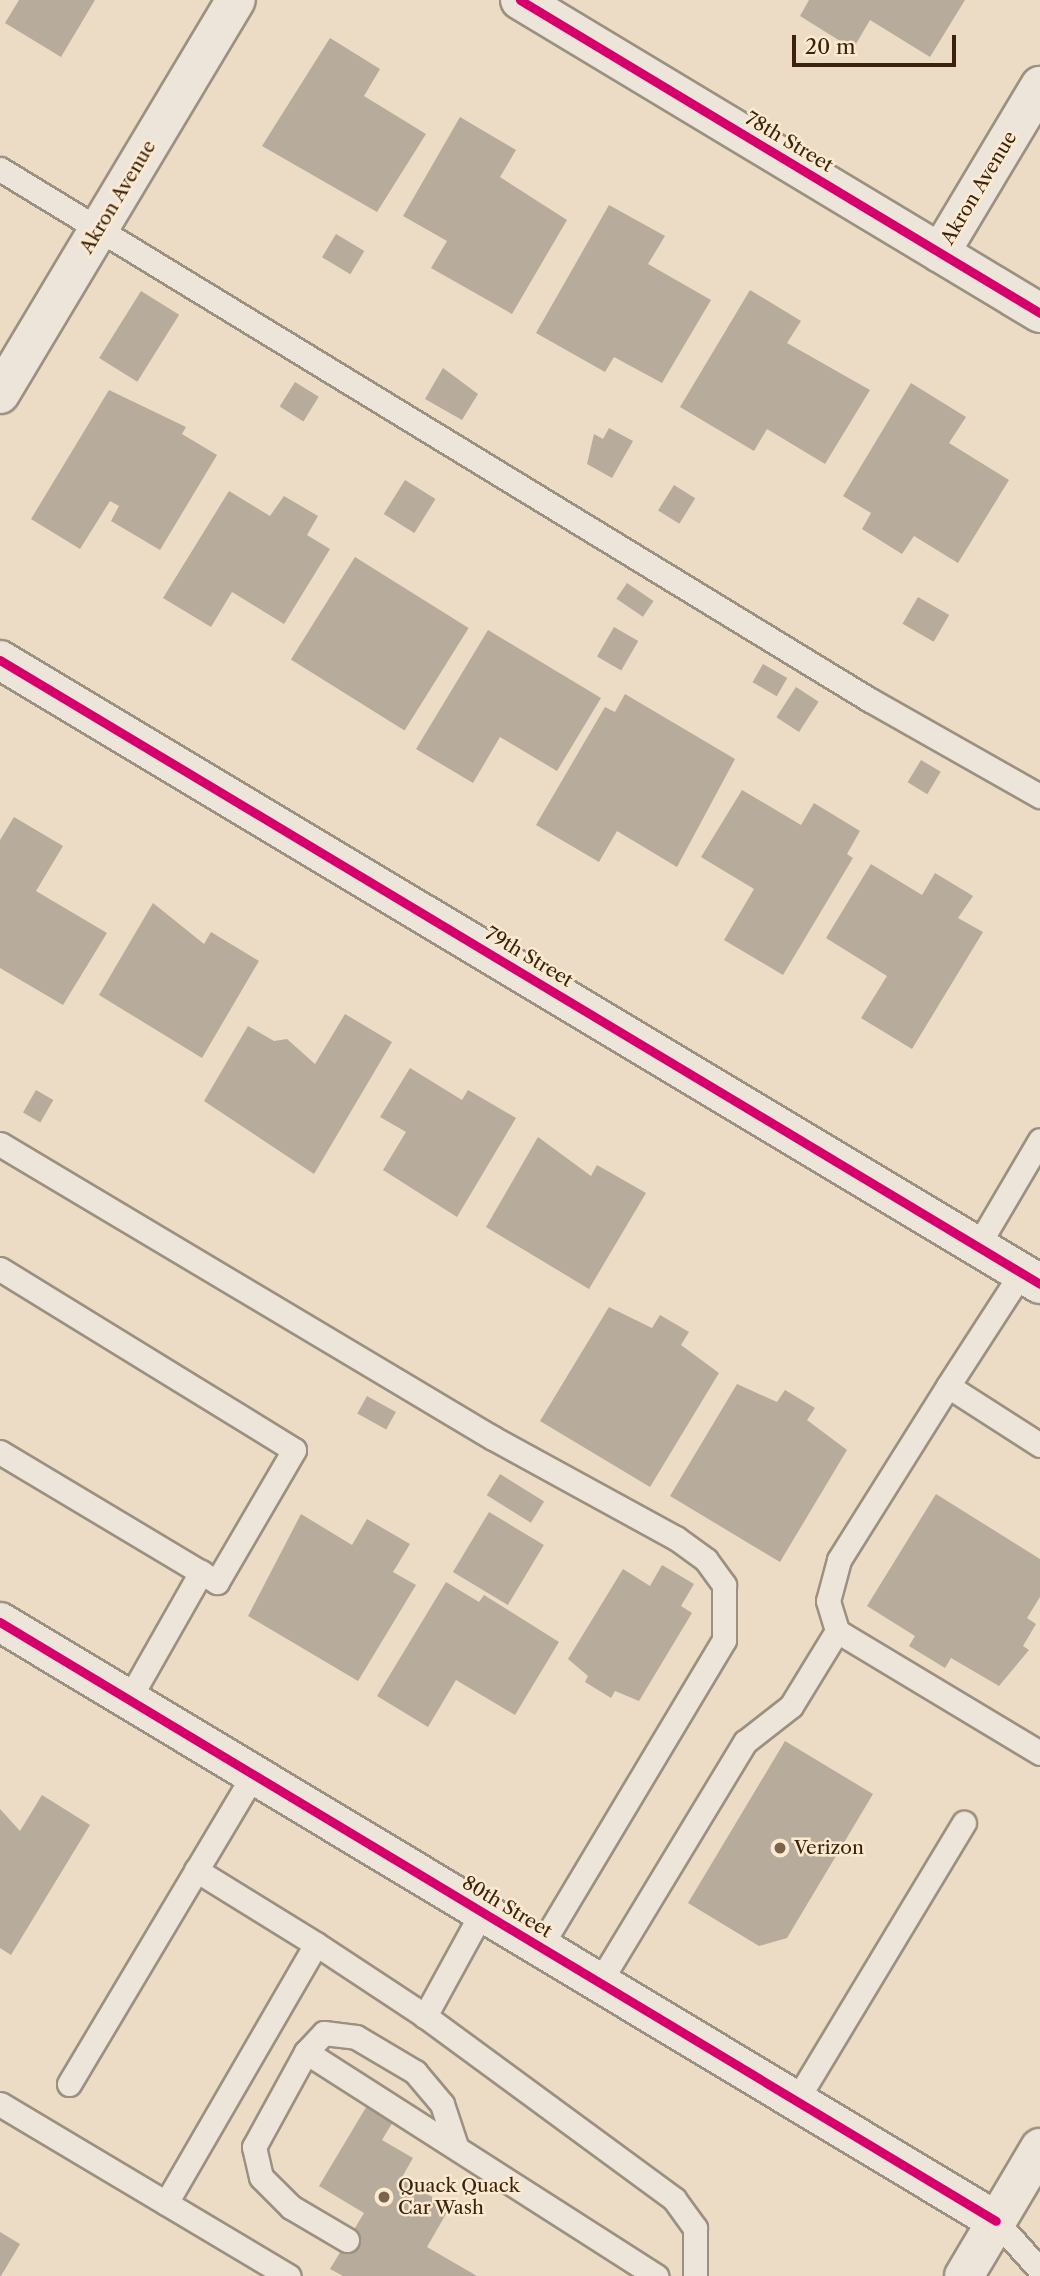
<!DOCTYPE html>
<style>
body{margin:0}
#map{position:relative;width:1040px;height:2276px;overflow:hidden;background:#ecdcc5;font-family:"Libre Caslon Text",serif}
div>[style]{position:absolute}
.building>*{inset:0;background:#b7ab9b;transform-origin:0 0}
.roads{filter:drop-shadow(2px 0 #9c9080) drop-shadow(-2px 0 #9c9080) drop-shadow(0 2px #9c9080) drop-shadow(0 -2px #9c9080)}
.service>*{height:23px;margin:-11.5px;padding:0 11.5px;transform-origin:11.5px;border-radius:11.5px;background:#eee5da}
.minor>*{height:38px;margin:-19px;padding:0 19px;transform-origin:19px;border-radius:19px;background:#eee5da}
.tertiary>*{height:38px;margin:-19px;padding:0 19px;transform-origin:19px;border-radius:19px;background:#eee5da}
.secondary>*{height:38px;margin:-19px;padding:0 19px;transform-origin:19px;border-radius:19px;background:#eee5da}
.cycleway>*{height:9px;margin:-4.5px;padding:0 4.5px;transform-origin:4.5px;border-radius:4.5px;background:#d6006c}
.dots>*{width:19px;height:19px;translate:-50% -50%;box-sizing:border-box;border:4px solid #fcead0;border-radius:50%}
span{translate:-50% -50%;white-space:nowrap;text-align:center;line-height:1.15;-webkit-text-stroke:5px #fcead0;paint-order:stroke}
.street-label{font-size:19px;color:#3b220d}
.poi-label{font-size:19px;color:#3b220d}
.left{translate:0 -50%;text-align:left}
.scale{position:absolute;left:792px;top:35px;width:164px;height:32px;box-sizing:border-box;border:4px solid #3b220d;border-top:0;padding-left:9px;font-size:21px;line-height:24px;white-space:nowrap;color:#3b220d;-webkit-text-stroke:5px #fcead0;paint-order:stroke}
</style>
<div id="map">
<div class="building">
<i style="clip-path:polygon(19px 0,95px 0,61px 57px,5px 23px)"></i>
<i style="clip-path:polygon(809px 0,965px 0,930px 57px,870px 20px,853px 49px,800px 16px)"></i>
<i style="clip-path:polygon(330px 38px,380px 69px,364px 96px,426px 134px,377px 212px,262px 146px)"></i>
<i style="clip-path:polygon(460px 117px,516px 150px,500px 177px,567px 220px,512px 314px,431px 268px,447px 241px,403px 216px)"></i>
<i style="clip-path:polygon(609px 205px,665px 236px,648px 264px,711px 300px,662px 383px,614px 357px,605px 372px,536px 333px)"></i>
<i style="left:336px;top:234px;width:33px;height:27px;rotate:31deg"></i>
<i style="clip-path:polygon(750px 290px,801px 321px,787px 343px,870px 390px,825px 464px,767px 429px,754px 451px,680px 407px)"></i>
<i style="left:141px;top:291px;width:45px;height:79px;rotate:32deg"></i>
<i style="clip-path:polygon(443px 368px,478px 394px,462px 420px,425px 399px)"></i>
<i style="left:295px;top:382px;width:28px;height:29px;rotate:32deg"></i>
<i style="clip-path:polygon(911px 383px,966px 417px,949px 443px,1009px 480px,958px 563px,914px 536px,902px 554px,862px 529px,871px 513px,843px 496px)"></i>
<i style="clip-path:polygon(109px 390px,186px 427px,182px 434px,217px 455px,160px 550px,111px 521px,119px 506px,110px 501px,80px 549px,31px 519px)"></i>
<i style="clip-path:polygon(609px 428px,633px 441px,612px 478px,587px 464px,594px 434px,603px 439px)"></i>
<i style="left:405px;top:480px;width:36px;height:40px;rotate:32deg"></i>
<i style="left:674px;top:485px;width:25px;height:30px;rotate:32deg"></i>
<i style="clip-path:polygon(229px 491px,270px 516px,284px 496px,318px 516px,307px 535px,330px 549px,284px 624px,232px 592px,211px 627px,163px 598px)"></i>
<i style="left:355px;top:557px;width:134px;height:121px;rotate:32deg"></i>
<i style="left:627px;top:583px;width:32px;height:19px;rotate:34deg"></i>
<i style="left:918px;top:597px;width:36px;height:31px;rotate:30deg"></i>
<i style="left:614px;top:627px;width:28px;height:34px;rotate:30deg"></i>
<i style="clip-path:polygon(488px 630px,601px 698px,557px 771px,500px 737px,473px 783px,416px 749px)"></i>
<i style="left:763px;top:664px;width:28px;height:21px;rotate:30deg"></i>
<i style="left:796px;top:687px;width:27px;height:36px;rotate:33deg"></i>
<i style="clip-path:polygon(625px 694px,735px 759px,677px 867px,617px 831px,599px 862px,536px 825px,605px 707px,615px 712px)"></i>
<i style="left:921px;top:760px;width:23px;height:26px;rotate:31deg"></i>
<i style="clip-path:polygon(742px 790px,801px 825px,814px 803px,860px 831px,847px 854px,853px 858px,783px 975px,724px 940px,754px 889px,701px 857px)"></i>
<i style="clip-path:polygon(14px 817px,63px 846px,36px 891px,107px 933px,63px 1005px,0 968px,0 840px)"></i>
<i style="clip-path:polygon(871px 864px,922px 895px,935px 873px,973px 896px,958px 918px,983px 932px,912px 1049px,861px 1018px,887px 976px,826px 938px)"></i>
<i style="clip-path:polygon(153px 903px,204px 944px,211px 932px,259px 961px,202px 1058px,99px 995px)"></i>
<i style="clip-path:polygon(345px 1014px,392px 1042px,314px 1174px,204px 1101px,248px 1026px,274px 1041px,287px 1039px,315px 1064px)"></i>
<i style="clip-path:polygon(410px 1068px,462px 1100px,468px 1090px,516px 1118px,457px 1217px,383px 1170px,406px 1132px,380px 1117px)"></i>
<i style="left:36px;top:1090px;width:20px;height:26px;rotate:30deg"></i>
<i style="clip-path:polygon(538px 1137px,591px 1176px,597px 1165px,646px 1193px,589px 1289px,486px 1227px)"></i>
<i style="clip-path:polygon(609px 1307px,652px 1328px,660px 1315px,689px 1332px,681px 1345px,719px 1373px,650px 1487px,540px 1421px)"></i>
<i style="clip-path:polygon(737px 1384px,777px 1402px,785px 1390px,815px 1408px,807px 1420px,847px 1450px,780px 1562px,670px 1496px)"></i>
<i style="left:367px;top:1396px;width:33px;height:20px;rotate:29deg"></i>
<i style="left:500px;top:1474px;width:52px;height:25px;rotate:32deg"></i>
<i style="clip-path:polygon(936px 1494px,1040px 1559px,1040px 1597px,1027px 1618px,1036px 1624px,1023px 1646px,1029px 1650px,999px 1686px,951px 1658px,945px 1668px,909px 1646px,915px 1636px,867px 1606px)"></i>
<i style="left:489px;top:1512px;width:64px;height:70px;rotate:31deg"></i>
<i style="clip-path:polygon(301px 1514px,352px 1545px,367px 1519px,410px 1544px,393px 1572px,416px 1585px,358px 1681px,248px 1616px)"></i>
<i style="clip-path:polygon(662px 1565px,694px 1584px,681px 1606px,692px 1613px,639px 1701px,615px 1691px,611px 1698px,585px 1682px,588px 1676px,568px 1659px,623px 1569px,650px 1586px)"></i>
<i style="clip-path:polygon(446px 1582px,479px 1602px,484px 1595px,559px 1642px,515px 1715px,456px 1680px,428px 1727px,377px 1696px)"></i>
<i style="clip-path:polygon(785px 1741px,873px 1794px,787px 1938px,759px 1946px,688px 1903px)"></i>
<i style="clip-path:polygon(42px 1795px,90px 1825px,11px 1955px,0 1948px,0 1809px,20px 1831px)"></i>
<i style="clip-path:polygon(368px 2104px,394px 2120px,382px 2140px,413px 2158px,401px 2179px,450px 2207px,427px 2247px,477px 2276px,343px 2276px,330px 2269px,364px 2213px,319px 2186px)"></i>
<i style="clip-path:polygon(0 2232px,20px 2244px,1px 2276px,0 2276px)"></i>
</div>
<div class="roads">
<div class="service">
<i style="left:0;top:169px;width:1019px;rotate:31.4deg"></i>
<i style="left:870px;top:700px;width:195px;rotate:29.5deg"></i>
<i style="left:0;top:1144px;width:574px;rotate:30.81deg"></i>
<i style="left:493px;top:1438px;width:209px;rotate:28.7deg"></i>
<i style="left:676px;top:1538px;width:37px;rotate:36deg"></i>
<i style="left:706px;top:1560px;width:31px;rotate:54deg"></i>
<i style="left:724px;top:1585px;width:55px;rotate:90deg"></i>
<i style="left:724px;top:1640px;width:358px;rotate:120.9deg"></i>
<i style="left:977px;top:1247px;width:124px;rotate:-59.5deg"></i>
<i style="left:0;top:1269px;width:345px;rotate:31.6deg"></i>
<i style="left:294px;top:1450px;width:153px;rotate:120.3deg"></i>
<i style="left:217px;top:1582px;width:253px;rotate:-149.1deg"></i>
<i style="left:948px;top:1386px;width:135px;rotate:-57.1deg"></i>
<i style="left:1040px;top:1445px;width:109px;rotate:-147.3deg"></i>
<i style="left:948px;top:1386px;width:205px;rotate:122.1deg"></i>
<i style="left:839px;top:1560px;width:42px;rotate:105deg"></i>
<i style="left:828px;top:1601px;width:31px;rotate:73deg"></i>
<i style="left:837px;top:1631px;width:237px;rotate:31deg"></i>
<i style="left:129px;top:1699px;width:146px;rotate:-60.4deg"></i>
<i style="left:196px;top:1870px;width:141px;rotate:31.7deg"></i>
<i style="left:482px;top:1912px;width:119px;rotate:118.7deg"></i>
<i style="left:425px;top:2016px;width:309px;rotate:36.3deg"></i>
<i style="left:674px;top:2199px;width:36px;rotate:54deg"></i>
<i style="left:695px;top:2228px;width:48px;rotate:90deg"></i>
<i style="left:599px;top:1983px;width:282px;rotate:-58.8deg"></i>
<i style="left:745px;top:1742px;width:58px;rotate:-38deg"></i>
<i style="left:791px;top:1706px;width:88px;rotate:-58.5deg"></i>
<i style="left:306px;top:2052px;width:416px;rotate:32.6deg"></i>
<i style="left:69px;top:2084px;width:360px;rotate:-59.2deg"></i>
<i style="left:796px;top:2101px;width:325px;rotate:-58.9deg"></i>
<i style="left:0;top:2104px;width:336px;rotate:30.8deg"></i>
<i style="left:166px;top:2203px;width:299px;rotate:-59.9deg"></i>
<i style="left:316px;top:1944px;width:131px;rotate:33.4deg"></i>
<i style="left:996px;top:2221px;width:66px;rotate:48.1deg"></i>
<i style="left:347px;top:2240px;width:65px;rotate:-149.5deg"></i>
<i style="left:291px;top:2207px;width:42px;rotate:-135deg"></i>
<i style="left:261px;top:2177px;width:31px;rotate:-103deg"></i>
<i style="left:254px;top:2147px;width:108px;rotate:-61.3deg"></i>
<i style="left:306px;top:2052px;width:26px;rotate:-47deg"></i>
<i style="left:324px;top:2033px;width:32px;rotate:7deg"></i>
<i style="left:356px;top:2037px;width:69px;rotate:30.7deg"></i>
<i style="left:415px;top:2072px;width:42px;rotate:49.8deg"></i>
<i style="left:442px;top:2104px;width:44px;rotate:71.6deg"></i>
</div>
<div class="minor">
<i style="left:940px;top:253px;width:195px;rotate:-59.1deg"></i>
<i style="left:0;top:394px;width:459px;rotate:-59.1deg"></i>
<i style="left:0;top:660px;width:1213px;rotate:30.96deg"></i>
<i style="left:0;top:1622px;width:1162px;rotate:31.02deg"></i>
</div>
<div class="tertiary">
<i style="left:520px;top:0;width:607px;rotate:31.04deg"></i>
</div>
<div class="secondary">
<i style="left:964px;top:2276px;width:149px;rotate:-59.3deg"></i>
</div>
</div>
<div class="cycleway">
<i style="left:520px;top:0;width:607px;rotate:31.04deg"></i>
<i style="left:0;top:660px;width:1213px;rotate:30.96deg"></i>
<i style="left:0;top:1622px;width:1162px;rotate:31.02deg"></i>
</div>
<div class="dots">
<i style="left:780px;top:1848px;background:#79634d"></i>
<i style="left:384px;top:2197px;background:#79634d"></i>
</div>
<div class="street-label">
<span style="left:789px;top:142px;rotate:31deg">78th Street</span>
<span style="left:979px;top:188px;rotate:-59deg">Akron Avenue</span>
<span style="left:118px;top:197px;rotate:-59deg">Akron Avenue</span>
<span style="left:529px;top:957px;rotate:31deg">79th Street</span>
<span style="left:507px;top:1907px;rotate:31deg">80th Street</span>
</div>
<div class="poi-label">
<span class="left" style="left:794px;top:1848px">Verizon</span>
<span class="left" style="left:398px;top:2197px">Quack Quack<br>Car Wash</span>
</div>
<div class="scale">20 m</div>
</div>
